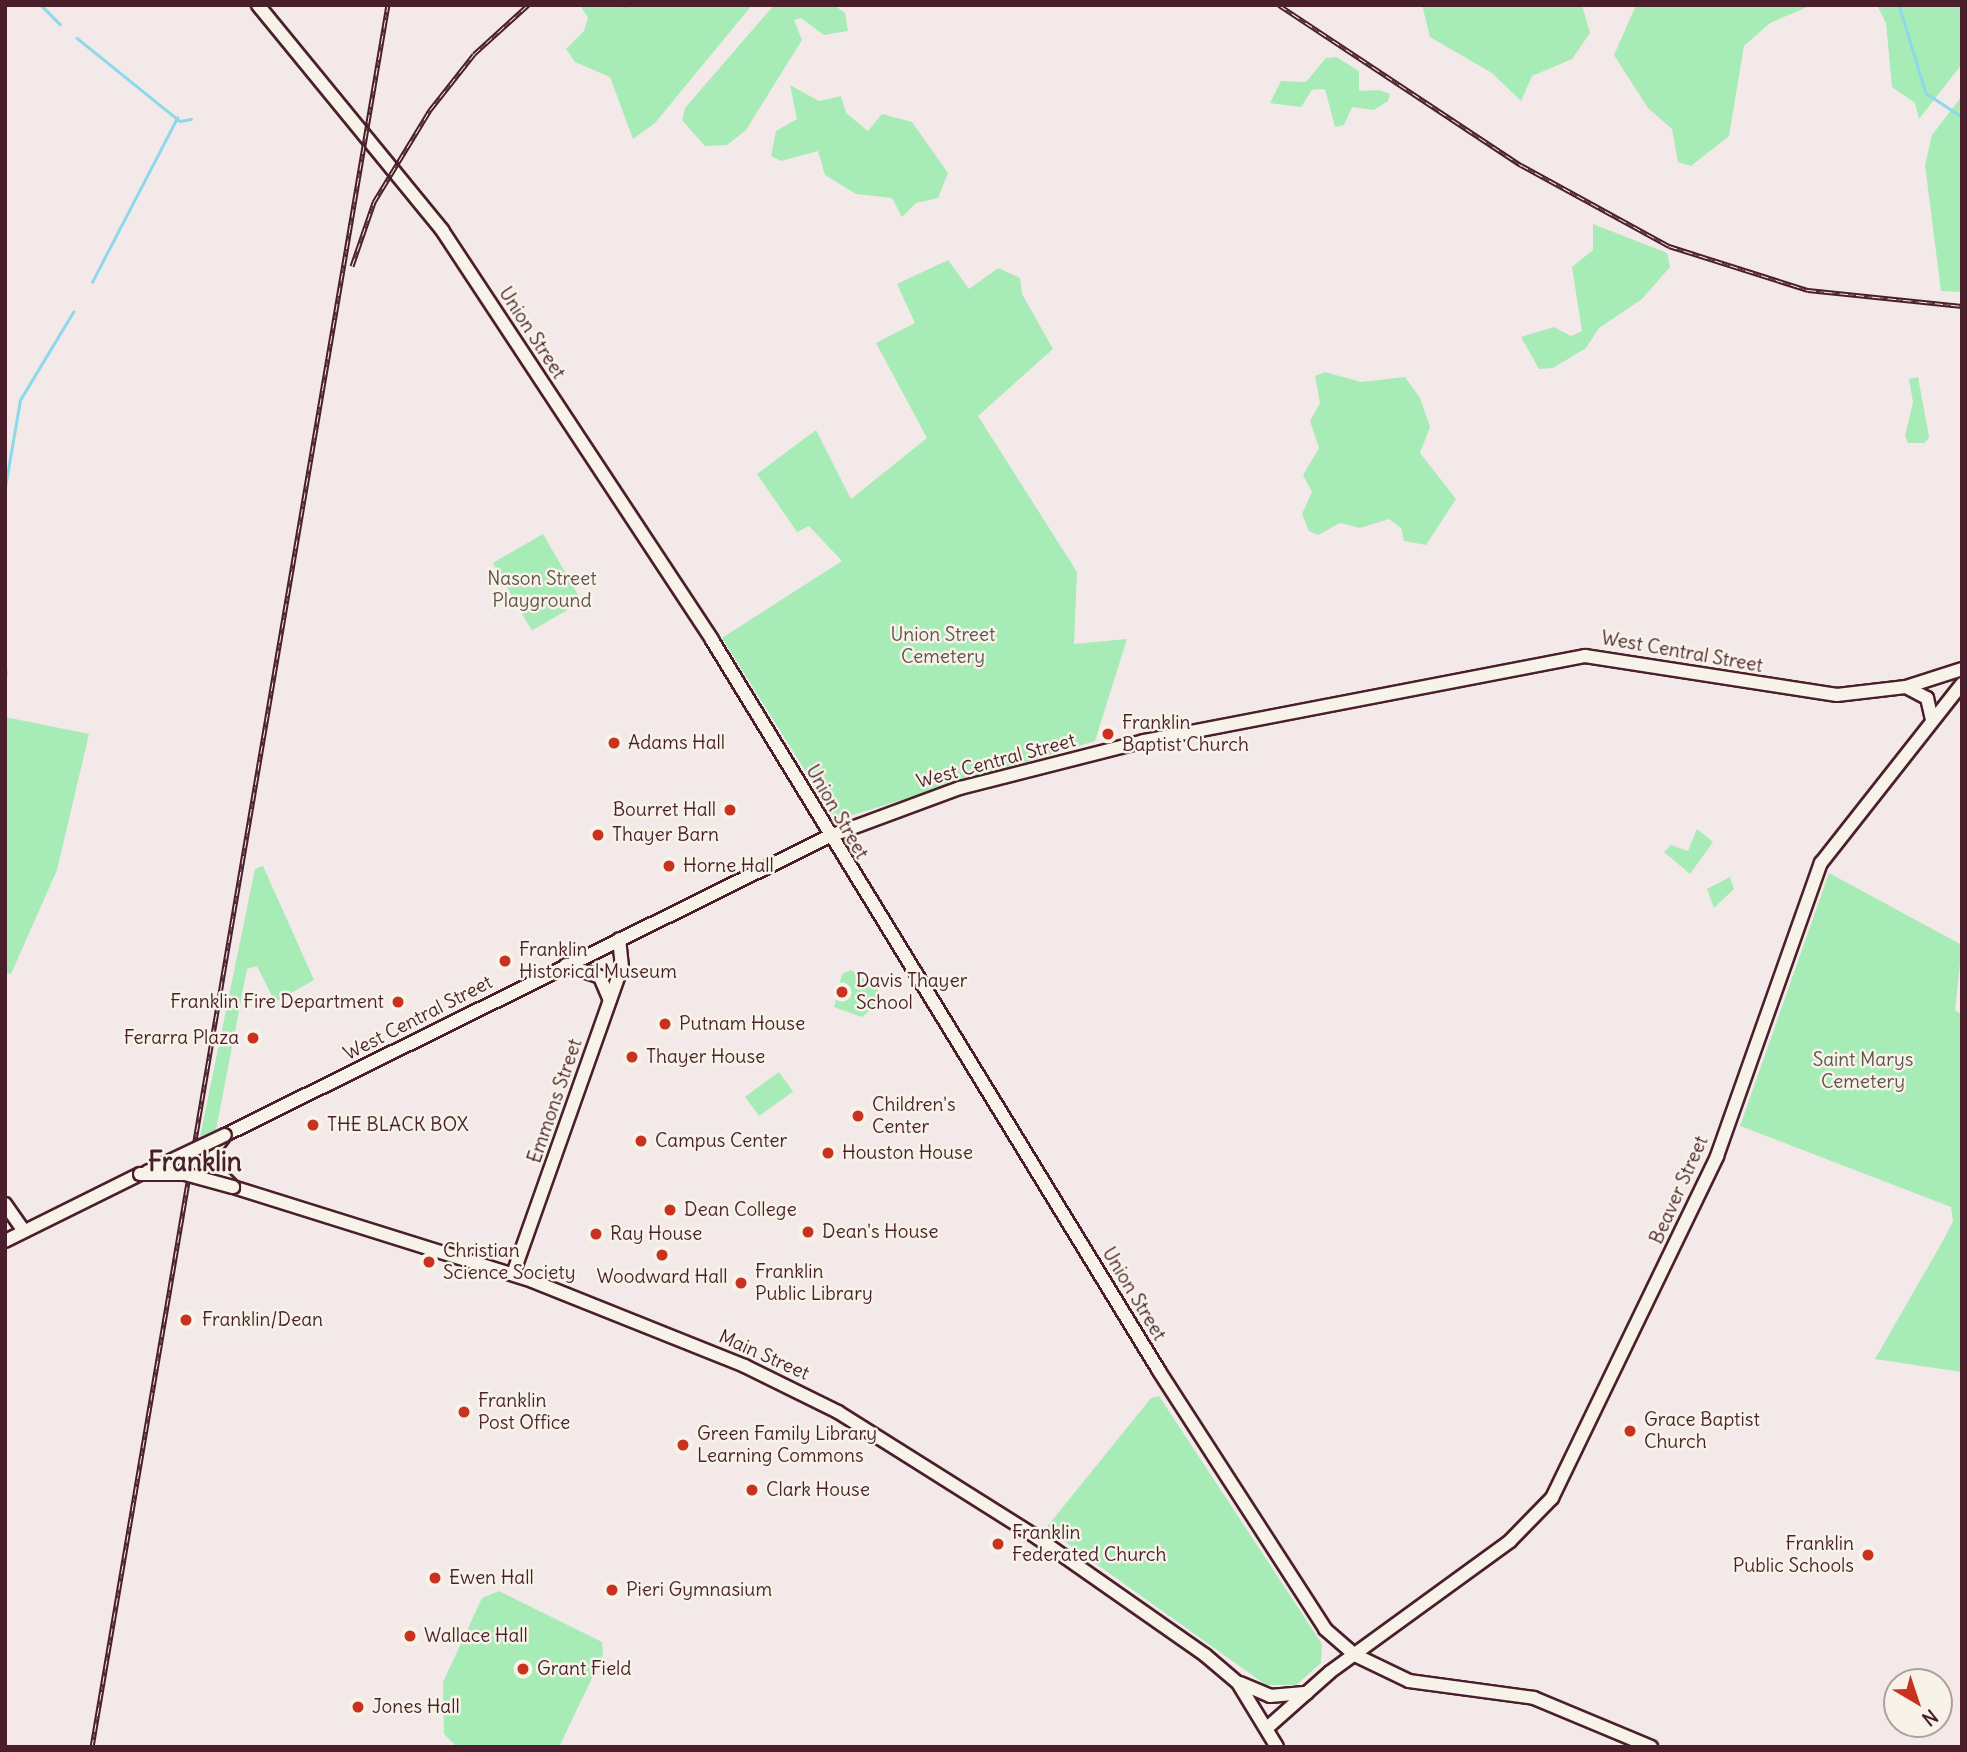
<!DOCTYPE html>
<style>
body{margin:0}
#map{position:relative;width:1967px;height:1752px;overflow:hidden;background:#f3e9e9;font-family:Delius,sans-serif}
div>[style]{position:absolute}
.green>*{inset:0;background:#a7ecb7;transform-origin:0 0}
.stream>*{height:2.5px;margin:-1.25px;padding:0 1.25px;transform-origin:1.25px;border-radius:1.25px;background:#8dd9ec}
.roads{filter:drop-shadow(2px 0 #4a1f2b) drop-shadow(-2px 0 #4a1f2b) drop-shadow(0 2px #4a1f2b) drop-shadow(0 -2px #4a1f2b)}
.secondary>*{height:12px;margin:-6px;padding:0 6px;transform-origin:6px;border-radius:6px;background:#f7f3e8}
.rail>*{height:5px;margin-top:-2.5px;transform-origin:0;background:repeating-linear-gradient(90deg,#f7f3e8 0 8px,#4a1f2b 0 16px);box-sizing:border-box;border-block:2px solid #4a1f2b}
.bridges{filter:drop-shadow(2px 0 #4a1f2b) drop-shadow(-2px 0 #4a1f2b) drop-shadow(0 2px #4a1f2b) drop-shadow(0 -2px #4a1f2b)}
.secondary-bridge>*{height:12px;margin:-6px;padding:0 6px;transform-origin:6px;border-radius:6px;background:#f7f3e8}
.dots>*{width:19px;height:19px;translate:-50% -50%;box-sizing:border-box;border:4px solid #f7f3e8;border-radius:50%}
span{translate:-50% -50%;white-space:nowrap;text-align:center;line-height:1.15;-webkit-text-stroke:5px #f7f3e8;paint-order:stroke}
.street-label{font-size:19px;color:#4a1f2b}
.park-label{font-size:19px;color:#61524e}
.poi-label{font-size:19px;color:#4a1f2b}
.left{translate:0 -50%;text-align:left}
.right{translate:-100% -50%;text-align:right}
.district-label{font-size:26px;color:#4a1f2b;font-weight:700}
.frame{position:absolute;inset:0;border:7px solid #4a1f2b;pointer-events:none}
.north{position:absolute;left:1883px;top:1668px;width:70px;height:70px;box-sizing:border-box;background:#f7f3e8;border:2px solid #b29e9c;border-radius:50%;rotate:141deg;font-size:19px;font-weight:700;line-height:28px;text-align:center;color:#4a1f2b}
.north::after{content:'';display:block;margin:auto;width:24px;height:32px;background:#c8321e;clip-path:polygon(50% 0,100% 100%,50% 72%,0 100%)}
</style>
<div id="map">
<div class="green">
<i style="clip-path:polygon(580px 5px,752px 5px,655px 123px,633px 139px,610px 77px,575px 62px,566px 49px,584px 31px,588px 18px)"></i>
<i style="clip-path:polygon(774px 5px,834px 5px,845px 13px,848px 31px,824px 35px,801px 18px,794px 20px,802px 40px,746px 130px,727px 145px,705px 146px,682px 120px,685px 108px)"></i>
<i style="clip-path:polygon(1422px 5px,1582px 5px,1590px 33px,1572px 59px,1532px 76px,1521px 101px,1492px 73px,1430px 37px)"></i>
<i style="clip-path:polygon(1636px 5px,1812px 5px,1770px 23px,1744px 46px,1729px 136px,1691px 166px,1678px 162px,1672px 129px,1648px 108px,1614px 55px)"></i>
<i style="clip-path:polygon(1877px 5px,1962px 5px,1962px 64px,1919px 119px,1915px 103px,1892px 87px,1886px 23px)"></i>
<i style="clip-path:polygon(1336px 57px,1359px 71px,1359px 91px,1379px 90px,1390px 94px,1388px 101px,1374px 110px,1352px 107px,1344px 125px,1335px 127px,1325px 89px,1312px 90px,1301px 107px,1270px 103px,1281px 81px,1306px 82px,1326px 58px)"></i>
<i style="clip-path:polygon(790px 85px,819px 101px,841px 96px,846px 113px,868px 131px,882px 114px,912px 122px,948px 173px,938px 198px,916px 203px,902px 217px,892px 198px,856px 194px,825px 175px,818px 151px,781px 161px,771px 156px,776px 131px,797px 119px)"></i>
<i style="clip-path:polygon(1962px 96px,1962px 292px,1941px 291px,1925px 165px,1932px 135px)"></i>
<i style="clip-path:polygon(1593px 224px,1667px 253px,1670px 267px,1642px 299px,1599px 328px,1586px 348px,1553px 368px,1539px 369px,1521px 337px,1554px 327px,1571px 336px,1582px 331px,1572px 267px,1593px 250px)"></i>
<i style="clip-path:polygon(948px 260px,969px 289px,998px 268px,1020px 278px,1022px 294px,1053px 349px,978px 416px,1077px 572px,1074px 644px,1127px 639px,1095px 741px,836px 820px,722px 638px,842px 561px,809px 526px,797px 532px,757px 474px,816px 430px,851px 499px,927px 438px,876px 343px,915px 323px,897px 284px)"></i>
<i style="clip-path:polygon(1325px 372px,1361px 382px,1405px 377px,1420px 398px,1430px 427px,1420px 453px,1456px 499px,1426px 545px,1404px 541px,1401px 528px,1389px 519px,1360px 528px,1340px 523px,1318px 535px,1309px 531px,1302px 514px,1312px 492px,1303px 475px,1319px 448px,1310px 421px,1320px 403px,1315px 376px)"></i>
<i style="clip-path:polygon(1918px 377px,1929px 437px,1925px 443px,1908px 443px,1905px 436px,1913px 402px,1909px 379px)"></i>
<i style="left:543px;top:534px;width:78px;height:58px;rotate:60deg"></i>
<i style="clip-path:polygon(5px 717px,89px 734px,57px 870px,11px 974px,5px 973px)"></i>
<i style="clip-path:polygon(1697px 829px,1713px 842px,1690px 874px,1664px 852px,1671px 845px,1688px 851px)"></i>
<i style="clip-path:polygon(263px 866px,314px 980px,275px 1002px,257px 966px,247px 969px,216px 1130px,200px 1137px,255px 869px)"></i>
<i style="clip-path:polygon(1829px 873px,1962px 945px,1955px 1010px,1962px 1015px,1962px 1372px,1875px 1359px,1944px 1239px,1953px 1221px,1951px 1207px,1740px 1126px)"></i>
<i style="clip-path:polygon(1730px 877px,1734px 889px,1714px 908px,1707px 889px)"></i>
<i style="clip-path:polygon(851px 970px,878px 989px,876px 1005px,862px 1017px,834px 1007px,842px 974px)"></i>
<i style="left:779px;top:1072px;width:24px;height:42px;rotate:54deg"></i>
<i style="clip-path:polygon(1159px 1396px,1322px 1644px,1321px 1663px,1296px 1685px,1266px 1685px,1046px 1528px,1151px 1398px)"></i>
<i style="clip-path:polygon(499px 1591px,602px 1642px,603px 1655px,559px 1747px,457px 1747px,444px 1734px,443px 1682px,482px 1598px)"></i>
</div>
<div class="stream">
<i style="left:41px;top:5px;width:27px;rotate:45deg"></i>
<i style="left:1899px;top:5px;width:92px;rotate:72.9deg"></i>
<i style="left:1926px;top:93px;width:43px;rotate:33.7deg"></i>
<i style="left:624px;top:7px;width:3px;rotate:-45deg"></i>
<i style="left:77px;top:38px;width:132px;rotate:38.9deg"></i>
<i style="left:180px;top:121px;width:11px;rotate:-10deg"></i>
<i style="left:92px;top:282px;width:185px;rotate:-62.6deg"></i>
<i style="left:5px;top:487px;width:88px;rotate:-80.2deg"></i>
<i style="left:20px;top:400px;width:103px;rotate:-58.9deg"></i>
<i style="left:5px;top:659px;width:16px;rotate:86deg"></i>
</div>
<div class="roads">
<div class="secondary">
<i style="left:258px;top:5px;width:291px;rotate:50.7deg"></i>
<i style="left:442px;top:230px;width:491px;rotate:56.6deg"></i>
<i style="left:712px;top:640px;width:857px;rotate:58.55deg"></i>
<i style="left:1159px;top:1371px;width:307px;rotate:57.2deg"></i>
<i style="left:1325px;top:1629px;width:40px;rotate:41deg"></i>
<i style="left:1355px;top:1655px;width:60px;rotate:25.7deg"></i>
<i style="left:1409px;top:1681px;width:126px;rotate:7.7deg"></i>
<i style="left:1534px;top:1698px;width:127px;rotate:22.7deg"></i>
<i style="left:1906px;top:687px;width:24px;rotate:28deg"></i>
<i style="left:1927px;top:698px;width:22px;rotate:77deg"></i>
<i style="left:566px;top:965px;width:36px;rotate:19deg"></i>
<i style="left:600px;top:977px;width:25px;rotate:67deg"></i>
<i style="left:5px;top:1204px;width:33px;rotate:55deg"></i>
<i style="left:5px;top:1241px;width:151px;rotate:-26.4deg"></i>
<i style="left:513px;top:1274px;width:326px;rotate:-70.5deg"></i>
<i style="left:622px;top:967px;width:28px;rotate:-96deg"></i>
<i style="left:1240px;top:1683px;width:33px;rotate:23deg"></i>
<i style="left:1270px;top:1696px;width:37px;rotate:-5deg"></i>
<i style="left:1267px;top:1728px;width:84px;rotate:-41.6deg"></i>
<i style="left:1330px;top:1672px;width:223px;rotate:-36deg"></i>
<i style="left:1510px;top:1541px;width:60px;rotate:-45.7deg"></i>
<i style="left:1552px;top:1498px;width:380px;rotate:-64.2deg"></i>
<i style="left:1717px;top:1156px;width:311px;rotate:-70.5deg"></i>
<i style="left:1821px;top:863px;width:228px;rotate:-51.8deg"></i>
<i style="left:1277px;top:1747px;width:75px;rotate:-121.4deg"></i>
<i style="left:1238px;top:1683px;width:43px;rotate:-139.7deg"></i>
<i style="left:1205px;top:1655px;width:204px;rotate:-145deg"></i>
<i style="left:1038px;top:1538px;width:236px;rotate:-147.8deg"></i>
<i style="left:838px;top:1412px;width:104px;rotate:-153.7deg"></i>
<i style="left:745px;top:1366px;width:228px;rotate:-158.2deg"></i>
<i style="left:533px;top:1281px;width:314px;rotate:-162.6deg"></i>
<i style="left:233px;top:1187px;width:27px;rotate:-135deg"></i>
<i style="left:214px;top:1168px;width:21px;rotate:-85deg"></i>
<i style="left:216px;top:1147px;width:15px;rotate:-53deg"></i>
<i style="left:225px;top:1135px;width:675px;rotate:-26.3deg"></i>
<i style="left:830px;top:836px;width:139px;rotate:-20.3deg"></i>
<i style="left:960px;top:788px;width:190px;rotate:-14.3deg"></i>
<i style="left:1144px;top:741px;width:449px;rotate:-10.9deg"></i>
<i style="left:1585px;top:656px;width:255px;rotate:8.8deg"></i>
<i style="left:1837px;top:695px;width:69px;rotate:-6.6deg"></i>
<i style="left:1906px;top:687px;width:59px;rotate:-17.8deg"></i>
</div>
</div>
<div class="rail">
<i style="left:1279px;top:5px;width:290px;rotate:33.5deg"></i>
<i style="left:1521px;top:165px;width:169px;rotate:28.7deg"></i>
<i style="left:1669px;top:246px;width:146px;rotate:17.6deg"></i>
<i style="left:1808px;top:290px;width:155px;rotate:5.9deg"></i>
<i style="left:352px;top:266px;width:68px;rotate:-71deg"></i>
<i style="left:374px;top:202px;width:108px;rotate:-58.7deg"></i>
<i style="left:430px;top:110px;width:71px;rotate:-51.8deg"></i>
<i style="left:474px;top:54px;width:73px;rotate:-42.2deg"></i>
<i style="left:92px;top:1747px;width:1767px;rotate:-80.36deg"></i>
</div>
<div class="bridges">
<div class="secondary-bridge">
<i style="left:147px;top:1172px;width:86px;rotate:-25.4deg"></i>
<i style="left:140px;top:1174px;width:45px"></i>
<i style="left:185px;top:1174px;width:50px;rotate:15.2deg"></i>
</div>
</div>
<div class="dots">
<i style="left:1108px;top:734px;background:#c8321e"></i>
<i style="left:614px;top:743px;background:#c8321e"></i>
<i style="left:730px;top:810px;background:#c8321e"></i>
<i style="left:598px;top:835px;background:#c8321e"></i>
<i style="left:669px;top:866px;background:#c8321e"></i>
<i style="left:505px;top:961px;background:#c8321e"></i>
<i style="left:842px;top:992px;background:#c8321e"></i>
<i style="left:398px;top:1002px;background:#c8321e"></i>
<i style="left:665px;top:1024px;background:#c8321e"></i>
<i style="left:253px;top:1038px;background:#c8321e"></i>
<i style="left:632px;top:1057px;background:#c8321e"></i>
<i style="left:858px;top:1116px;background:#c8321e"></i>
<i style="left:313px;top:1125px;background:#c8321e"></i>
<i style="left:641px;top:1141px;background:#c8321e"></i>
<i style="left:828px;top:1153px;background:#c8321e"></i>
<i style="left:670px;top:1210px;background:#c8321e"></i>
<i style="left:808px;top:1232px;background:#c8321e"></i>
<i style="left:596px;top:1234px;background:#c8321e"></i>
<i style="left:662px;top:1255px;background:#c8321e"></i>
<i style="left:429px;top:1262px;background:#c8321e"></i>
<i style="left:741px;top:1283px;background:#c8321e"></i>
<i style="left:186px;top:1320px;background:#c8321e"></i>
<i style="left:464px;top:1412px;background:#c8321e"></i>
<i style="left:1630px;top:1431px;background:#c8321e"></i>
<i style="left:683px;top:1445px;background:#c8321e"></i>
<i style="left:752px;top:1490px;background:#c8321e"></i>
<i style="left:998px;top:1544px;background:#c8321e"></i>
<i style="left:1868px;top:1555px;background:#c8321e"></i>
<i style="left:435px;top:1578px;background:#c8321e"></i>
<i style="left:612px;top:1590px;background:#c8321e"></i>
<i style="left:410px;top:1636px;background:#c8321e"></i>
<i style="left:523px;top:1669px;background:#c8321e"></i>
<i style="left:358px;top:1707px;background:#c8321e"></i>
</div>
<div class="street-label">
<span style="left:532px;top:333px;rotate:57deg">Union Street</span>
<span style="left:1682px;top:652px;rotate:10deg">West Central Street</span>
<span style="left:996px;top:761px;rotate:-15deg">West Central Street</span>
<span style="left:837px;top:812px;rotate:60deg">Union Street</span>
<span style="left:418px;top:1018px;rotate:-27deg">West Central Street</span>
<span style="left:555px;top:1101px;rotate:-71deg">Emmons Street</span>
<span style="left:1679px;top:1190px;rotate:-66deg">Beaver Street</span>
<span style="left:1134px;top:1294px;rotate:59deg">Union Street</span>
<span style="left:764px;top:1355px;rotate:24deg">Main Street</span>
</div>
<div class="park-label">
<span style="left:542px;top:590px">Nason Street<br>Playground</span>
<span style="left:943px;top:646px">Union Street<br>Cemetery</span>
<span style="left:1863px;top:1071px">Saint Marys<br>Cemetery</span>
</div>
<div class="poi-label">
<span class="left" style="left:1122px;top:734px">Franklin<br>Baptist Church</span>
<span class="left" style="left:628px;top:743px">Adams Hall</span>
<span class="right" style="left:716px;top:810px">Bourret Hall</span>
<span class="left" style="left:612px;top:835px">Thayer Barn</span>
<span class="left" style="left:683px;top:866px">Horne Hall</span>
<span class="left" style="left:519px;top:961px">Franklin<br>Historical Museum</span>
<span class="left" style="left:856px;top:992px">Davis Thayer<br>School</span>
<span class="right" style="left:384px;top:1002px">Franklin Fire Department</span>
<span class="left" style="left:679px;top:1024px">Putnam House</span>
<span class="right" style="left:239px;top:1038px">Ferarra Plaza</span>
<span class="left" style="left:646px;top:1057px">Thayer House</span>
<span class="left" style="left:872px;top:1116px">Children's<br>Center</span>
<span class="left" style="left:327px;top:1125px">THE BLACK BOX</span>
<span class="left" style="left:655px;top:1141px">Campus Center</span>
<span class="left" style="left:842px;top:1153px">Houston House</span>
<span class="left" style="left:684px;top:1210px">Dean College</span>
<span class="left" style="left:822px;top:1232px">Dean's House</span>
<span class="left" style="left:610px;top:1234px">Ray House</span>
<span class="left" style="left:443px;top:1262px">Christian<br>Science Society</span>
<span class="left" style="left:755px;top:1283px">Franklin<br>Public Library</span>
<span style="left:662px;top:1277px">Woodward Hall</span>
<span class="left" style="left:202px;top:1320px">Franklin/Dean</span>
<span class="left" style="left:478px;top:1412px">Franklin<br>Post Office</span>
<span class="left" style="left:1644px;top:1431px">Grace Baptist<br>Church</span>
<span class="left" style="left:697px;top:1445px">Green Family Library<br>Learning Commons</span>
<span class="left" style="left:766px;top:1490px">Clark House</span>
<span class="left" style="left:1012px;top:1544px">Franklin<br>Federated Church</span>
<span class="right" style="left:1854px;top:1555px">Franklin<br>Public Schools</span>
<span class="left" style="left:449px;top:1578px">Ewen Hall</span>
<span class="left" style="left:626px;top:1590px">Pieri Gymnasium</span>
<span class="left" style="left:424px;top:1636px">Wallace Hall</span>
<span class="left" style="left:537px;top:1669px">Grant Field</span>
<span class="left" style="left:372px;top:1707px">Jones Hall</span>
</div>
<div class="district-label">
<span style="left:195px;top:1162px">Franklin</span>
</div>
<div class="frame"></div>
<div class="north">N</div>
</div>
